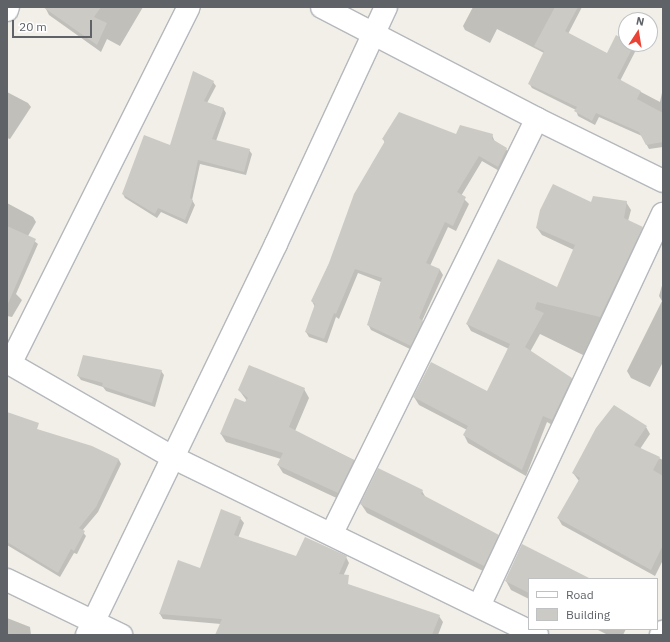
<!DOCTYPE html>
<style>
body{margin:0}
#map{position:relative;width:670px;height:642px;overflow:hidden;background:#f1efe8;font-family:"IBM Plex Sans",sans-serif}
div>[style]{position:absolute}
.shadow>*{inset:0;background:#0003}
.building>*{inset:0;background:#cccac5}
.roads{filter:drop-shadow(1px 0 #b5b8bc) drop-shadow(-1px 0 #b5b8bc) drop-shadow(0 1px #b5b8bc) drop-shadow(0 -1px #b5b8bc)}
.street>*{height:22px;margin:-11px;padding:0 11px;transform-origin:11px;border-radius:11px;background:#fff}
span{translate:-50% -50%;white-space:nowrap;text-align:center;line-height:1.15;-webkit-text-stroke:3px #fff;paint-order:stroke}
.frame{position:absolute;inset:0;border:8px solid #5f6368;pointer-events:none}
.legend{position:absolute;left:528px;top:578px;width:130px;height:52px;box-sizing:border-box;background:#fff;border:1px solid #bfc1c3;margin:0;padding:5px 7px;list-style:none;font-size:12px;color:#5f6368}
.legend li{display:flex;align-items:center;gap:8px;height:20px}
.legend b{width:20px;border:1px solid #bfc1c3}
.north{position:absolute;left:618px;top:12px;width:40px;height:40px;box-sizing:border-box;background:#fff;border:1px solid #bfc1c3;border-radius:50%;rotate:12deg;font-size:11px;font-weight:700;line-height:16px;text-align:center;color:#5f6368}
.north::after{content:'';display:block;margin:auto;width:14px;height:18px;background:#ea4335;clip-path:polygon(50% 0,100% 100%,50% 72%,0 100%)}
.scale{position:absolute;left:12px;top:20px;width:80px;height:18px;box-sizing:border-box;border:2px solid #5f6368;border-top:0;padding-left:5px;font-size:12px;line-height:14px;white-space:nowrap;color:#5f6368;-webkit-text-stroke:3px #fff;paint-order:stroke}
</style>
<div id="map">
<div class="shadow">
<i style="clip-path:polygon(45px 7px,143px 7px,120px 46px,107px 39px,101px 52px,49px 15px)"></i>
<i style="clip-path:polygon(473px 7px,582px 7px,568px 34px,607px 54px,626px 42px,633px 46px,636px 50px,620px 81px,660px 102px,663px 88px,663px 147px,649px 149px,642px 136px,599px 117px,595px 125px,578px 116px,576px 110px,532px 88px,529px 83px,544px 53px,497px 29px,490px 43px,465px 30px,463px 26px)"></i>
<i style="clip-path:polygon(213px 82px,216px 86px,207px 103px,223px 108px,226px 113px,216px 141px,249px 150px,252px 154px,246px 175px,200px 164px,192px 200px,195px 205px,187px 224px,161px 212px,157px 218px,125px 198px,123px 194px,170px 146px)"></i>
<i style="clip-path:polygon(7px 92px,28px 103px,31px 107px,10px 139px,7px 138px)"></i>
<i style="clip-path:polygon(492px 135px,495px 142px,506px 149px,509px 154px,501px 172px,482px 161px,461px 196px,469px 204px,456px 231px,448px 227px,430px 266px,440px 270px,443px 275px,422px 321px,426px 327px,414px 351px,371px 330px,368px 324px,381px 282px,358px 273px,339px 319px,336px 317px,327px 343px,309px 337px,306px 332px,315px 307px,312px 301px,385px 143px,383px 139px)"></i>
<i style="clip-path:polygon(626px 202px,631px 210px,628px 221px,642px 228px,647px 235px,585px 356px,540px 334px,530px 352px,572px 379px,576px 386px,556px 427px,547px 422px,526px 476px,468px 443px,464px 435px,467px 430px,419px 405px,414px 397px,487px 393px,509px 349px,471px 331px,467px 324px,558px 288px,574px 250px,542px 235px,537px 228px,592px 204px)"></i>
<i style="clip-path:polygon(7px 203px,33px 217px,36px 222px,28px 236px,38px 244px,16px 294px,22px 300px,12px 317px,7px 316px)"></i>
<i style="clip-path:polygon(663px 282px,663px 362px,650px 387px,631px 378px,627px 371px,662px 301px,659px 296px)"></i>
<i style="clip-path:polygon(249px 366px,304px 389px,309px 398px,295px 431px,354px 460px,359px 469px,343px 501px,283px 473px,278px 465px,281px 459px,226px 442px,221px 434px,247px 401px,239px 390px)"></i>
<i style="clip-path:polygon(161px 371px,164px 375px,155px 407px,106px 391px,103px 387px,81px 380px,78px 376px)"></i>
<i style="clip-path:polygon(646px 427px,650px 434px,640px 449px,663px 460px,663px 560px,655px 576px,562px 525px,558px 518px,579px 481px,573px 473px)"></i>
<i style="clip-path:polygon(92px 447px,119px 460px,121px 464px,98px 512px,82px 531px,86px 536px,77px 554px,74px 553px,60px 577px,7px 545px,7px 453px)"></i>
<i style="clip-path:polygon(422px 491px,426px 498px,498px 536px,503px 545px,489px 574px,367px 513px,361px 504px)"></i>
<i style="clip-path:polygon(240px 518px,244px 523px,238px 538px,297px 557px,346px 557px,349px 563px,317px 635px,218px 635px,221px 624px,163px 619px,160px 614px,200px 569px)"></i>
<i style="clip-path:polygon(522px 545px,589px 579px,529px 579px,529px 599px,511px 590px,506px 581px)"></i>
<i style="clip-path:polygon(439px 616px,443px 622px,438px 635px,347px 635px)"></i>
<i style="clip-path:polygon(7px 618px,30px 627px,31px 635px,7px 635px)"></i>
<i style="clip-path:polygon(596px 629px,626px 629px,623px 635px,608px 635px)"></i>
</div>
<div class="building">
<i style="clip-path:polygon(43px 7px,101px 7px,94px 17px,107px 23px,97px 45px)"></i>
<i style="clip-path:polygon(555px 7px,578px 7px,565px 31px,607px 53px,616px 35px,626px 41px,626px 44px,634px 45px,617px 78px,641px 91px,637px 99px,663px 113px,663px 142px,646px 145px,639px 132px,596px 113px,592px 121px,574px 111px,577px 107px,528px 84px,544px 51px,534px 46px)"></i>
<i style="clip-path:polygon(193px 71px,214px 81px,204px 101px,224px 108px,212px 139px,250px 149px,244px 172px,198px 160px,190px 198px,193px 200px,185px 220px,158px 208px,155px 214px,122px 194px,144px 135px,170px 145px)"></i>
<i style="clip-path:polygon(399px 112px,456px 134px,460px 125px,493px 134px,492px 139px,507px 148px,498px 167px,479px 156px,457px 192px,466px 197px,453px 226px,445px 222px,426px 263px,440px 269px,419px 318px,423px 321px,411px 346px,367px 325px,382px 278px,355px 269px,336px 314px,334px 313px,324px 339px,305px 332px,315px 304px,311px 301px,329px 263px,354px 194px,385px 141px,382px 139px)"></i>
<i style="clip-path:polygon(553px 184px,591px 202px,593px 196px,627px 201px,624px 218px,643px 227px,600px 317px,537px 302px,535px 309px,544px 313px,525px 347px,572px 378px,552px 420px,543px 416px,522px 470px,463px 435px,468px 426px,413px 397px,431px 362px,487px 391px,510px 344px,466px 324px,498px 259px,557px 287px,575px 245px,536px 228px,540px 210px)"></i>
<i style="clip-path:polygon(7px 226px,36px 239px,7px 306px)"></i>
<i style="clip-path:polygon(83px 355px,162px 370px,152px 403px,102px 386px,103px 383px,77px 376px)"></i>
<i style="clip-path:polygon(249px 365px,305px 388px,289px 427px,354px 460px,338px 493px,277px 465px,283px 453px,220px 434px,235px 398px,245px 402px,248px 398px,238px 390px)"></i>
<i style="clip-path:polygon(614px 405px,647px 426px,634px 445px,660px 457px,653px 470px,663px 476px,663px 545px,651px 570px,557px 518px,580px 478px,572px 473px,596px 428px)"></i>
<i style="clip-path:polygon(7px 412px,39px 423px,37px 429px,92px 446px,119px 459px,96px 507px,79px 528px,85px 531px,74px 551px,71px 549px,58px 573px,7px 542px)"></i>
<i style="clip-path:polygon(378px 468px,423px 490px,421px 494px,499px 535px,484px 566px,360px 504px)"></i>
<i style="clip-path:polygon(221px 509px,241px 517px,234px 535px,296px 556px,305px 537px,347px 556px,339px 574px,349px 575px,348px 584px,440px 615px,432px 635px,215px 635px,222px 619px,159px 614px,178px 560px,200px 568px)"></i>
<i style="clip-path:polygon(522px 544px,591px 579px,529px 579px,529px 593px,505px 581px)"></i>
</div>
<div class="roads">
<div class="street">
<i style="left:322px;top:7px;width:242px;rotate:27.5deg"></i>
<i style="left:537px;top:119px;width:140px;rotate:26.2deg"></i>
<i style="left:7px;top:10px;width:3px;rotate:-72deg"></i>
<i style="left:7px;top:362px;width:193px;rotate:29.9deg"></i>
<i style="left:174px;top:458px;width:404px;rotate:26deg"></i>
<i style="left:10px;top:364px;width:399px;rotate:-63.4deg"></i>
<i style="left:332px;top:533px;width:462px;rotate:-63.7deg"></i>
<i style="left:7px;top:580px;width:127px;rotate:25.8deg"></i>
<i style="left:479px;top:606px;width:433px;rotate:-64.9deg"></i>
<i style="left:87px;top:635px;width:434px;rotate:-64.2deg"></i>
<i style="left:276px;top:244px;width:261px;rotate:-65.1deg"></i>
<i style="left:661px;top:635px;width:4px;rotate:-56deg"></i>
</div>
</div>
<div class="frame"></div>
<ul class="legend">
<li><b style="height:5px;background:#fff"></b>Road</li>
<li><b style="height:11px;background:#cccac5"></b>Building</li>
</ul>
<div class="north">N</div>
<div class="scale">20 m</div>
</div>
